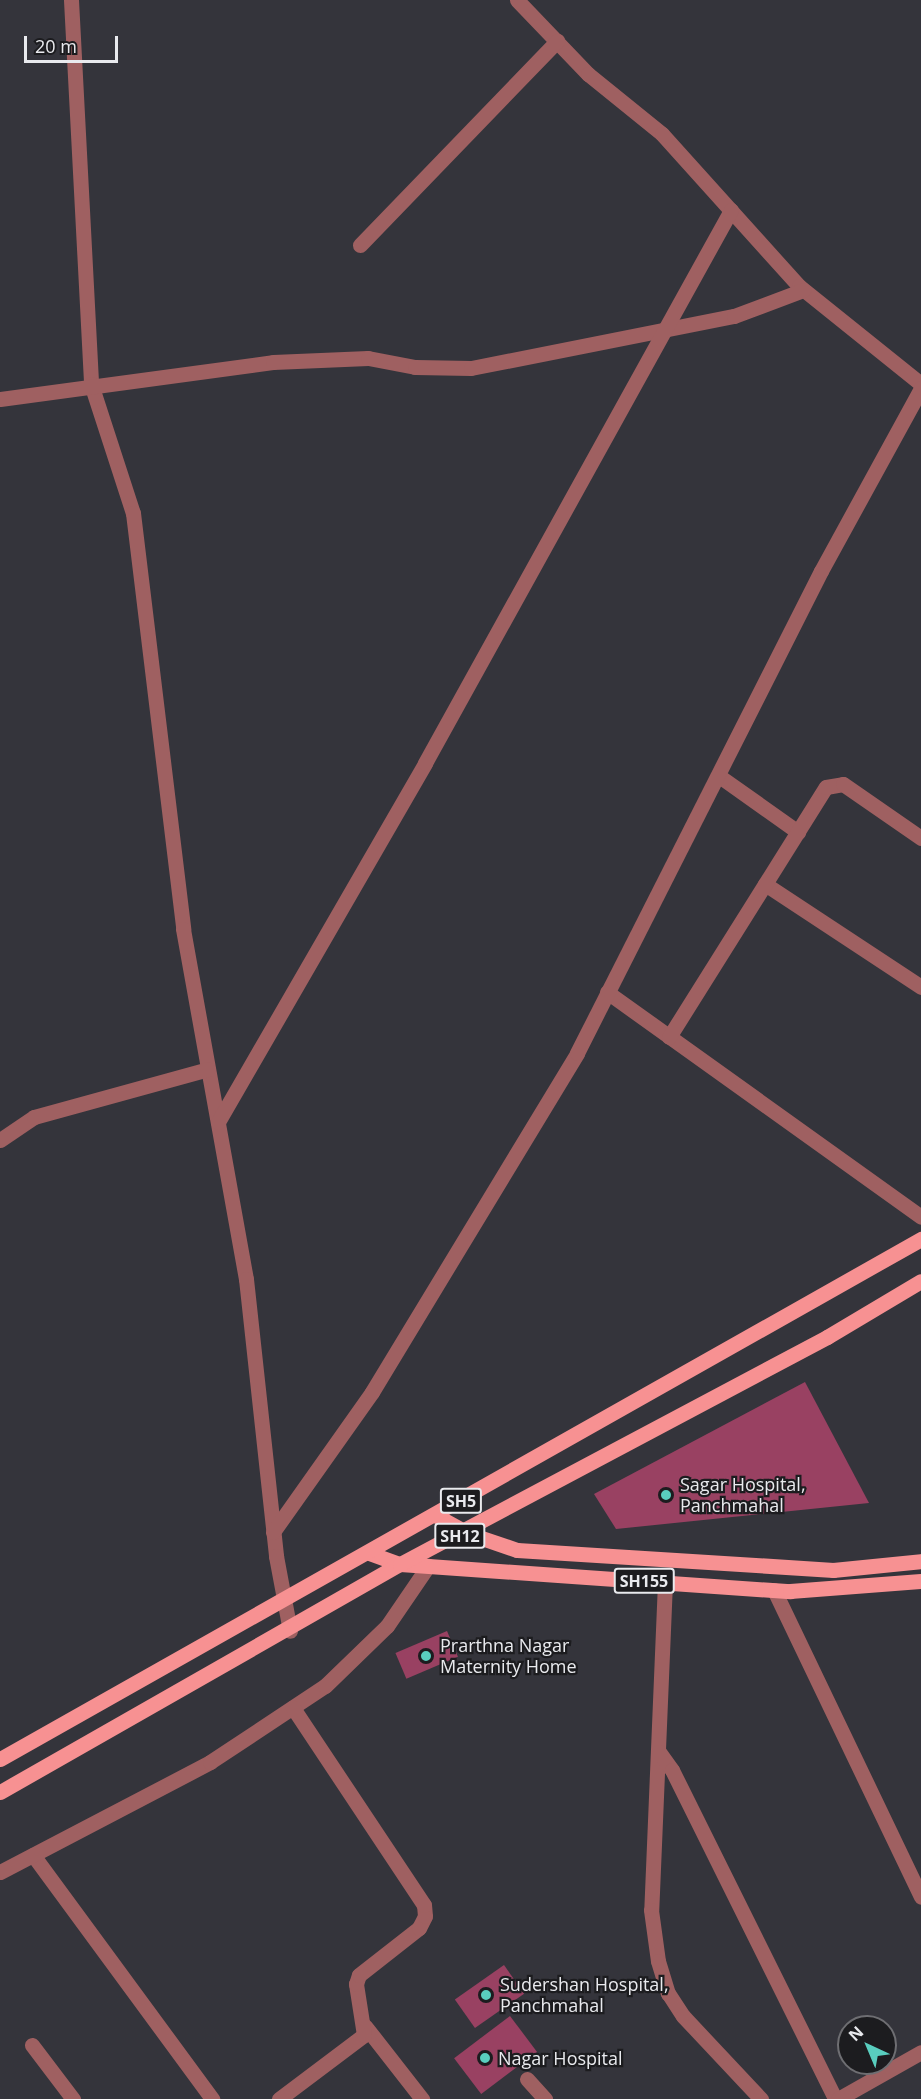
<!DOCTYPE html>
<style>
body{margin:0}
#map{position:relative;width:921px;height:2099px;overflow:hidden;background:#34343b;font-family:"Open Sans",sans-serif}
div>[style]{position:absolute}
.building>*{inset:0;background:#994162;transform-origin:0 0}
.minor>*{height:15px;margin:-7.5px;padding:0 7.5px;transform-origin:7.5px;border-radius:7.5px;background:#9f6061}
.major>*{height:15px;margin:-7.5px;padding:0 7.5px;transform-origin:7.5px;border-radius:7.5px;background:#f79192}
.dots>*{width:16px;height:16px;translate:-50% -50%;box-sizing:border-box;border:3px solid #1c1c1f;border-radius:50%}
span{translate:-50% -50%;white-space:nowrap;text-align:center;line-height:1.15;-webkit-text-stroke:4.5px #1c1c1f;paint-order:stroke}
.shield-label span{padding:2px 4px;background:#1c1c1f;border:2px solid;border-radius:4px;-webkit-text-stroke-width:0}
.shield-label{font-size:16px;color:#e9eaee;font-weight:700}
.poi-label{font-size:18px;color:#e9eaee}
.left{translate:0 -50%;text-align:left}
.north{position:absolute;left:837px;top:2015px;width:60px;height:60px;box-sizing:border-box;background:#1c1c1f;border:2px solid #6e6e72;border-radius:50%;rotate:316deg;font-size:16px;font-weight:700;line-height:24px;text-align:center;color:#e9eaee}
.north::after{content:'';display:block;margin:auto;width:21px;height:27px;background:#59cebf;clip-path:polygon(50% 0,100% 100%,50% 72%,0 100%)}
.scale{position:absolute;left:24px;top:36px;width:94px;height:27px;box-sizing:border-box;border:3px solid #e9eaee;border-top:0;padding-left:8px;font-size:18px;line-height:21px;white-space:nowrap;color:#e9eaee;-webkit-text-stroke:4px #1c1c1f;paint-order:stroke}
</style>
<div id="map">
<div class="building">
<i style="clip-path:polygon(805px 1382px,869px 1503px,616px 1529px,594px 1494px)"></i>
<i style="left:447px;top:1631px;width:28px;height:56px;rotate:67deg"></i>
<i style="left:504px;top:1965px;width:35px;height:60px;rotate:55deg"></i>
<i style="left:510px;top:2016px;width:45px;height:70px;rotate:53deg"></i>
</div>
<div class="minor">
<i style="left:71px;top:0;width:385px;rotate:87deg"></i>
<i style="left:91px;top:384px;width:136px;rotate:72deg"></i>
<i style="left:133px;top:513px;width:419px;rotate:83.1deg"></i>
<i style="left:183px;top:929px;width:356px;rotate:79.8deg"></i>
<i style="left:246px;top:1279px;width:279px;rotate:83.8deg"></i>
<i style="left:276px;top:1556px;width:76px;rotate:79.4deg"></i>
<i style="left:517px;top:0;width:103px;rotate:46.2deg"></i>
<i style="left:588px;top:74px;width:95px;rotate:39deg"></i>
<i style="left:662px;top:134px;width:205px;rotate:48deg"></i>
<i style="left:799px;top:286px;width:156px;rotate:38.8deg"></i>
<i style="left:360px;top:245px;width:284px;rotate:-46deg"></i>
<i style="left:0;top:399px;width:275px;rotate:-7.7deg"></i>
<i style="left:273px;top:362px;width:95px;rotate:-2.4deg"></i>
<i style="left:368px;top:358px;width:48px;rotate:10.8deg"></i>
<i style="left:415px;top:367px;width:56px;rotate:1deg"></i>
<i style="left:471px;top:368px;width:268px;rotate:-11.2deg"></i>
<i style="left:734px;top:316px;width:74px;rotate:-20.6deg"></i>
<i style="left:719px;top:776px;width:97px;rotate:35.3deg"></i>
<i style="left:765px;top:884px;width:187px;rotate:33.4deg"></i>
<i style="left:607px;top:992px;width:386px;rotate:35.6deg"></i>
<i style="left:669px;top:1037px;width:295px;rotate:-57.9deg"></i>
<i style="left:826px;top:787px;width:17px;rotate:-10deg"></i>
<i style="left:843px;top:784px;width:95px;rotate:34.7deg"></i>
<i style="left:218px;top:1122px;width:414px;rotate:-60deg"></i>
<i style="left:425px;top:763px;width:632px;rotate:-61.04deg"></i>
<i style="left:0;top:1140px;width:41px;rotate:-34.1deg"></i>
<i style="left:34px;top:1117px;width:180px;rotate:-15.4deg"></i>
<i style="left:273px;top:1532px;width:171px;rotate:-54.7deg"></i>
<i style="left:372px;top:1392px;width:396px;rotate:-58.8deg"></i>
<i style="left:577px;top:1053px;width:540px;rotate:-63.15deg"></i>
<i style="left:821px;top:571px;width:209px;rotate:-61.3deg"></i>
<i style="left:665px;top:1582px;width:328px;rotate:92.4deg"></i>
<i style="left:651px;top:1910px;width:51px;rotate:82.2deg"></i>
<i style="left:658px;top:1961px;width:34px;rotate:73deg"></i>
<i style="left:668px;top:1993px;width:27px;rotate:57deg"></i>
<i style="left:683px;top:2016px;width:114px;rotate:46.8deg"></i>
<i style="left:774px;top:1590px;width:340px;rotate:64.4deg"></i>
<i style="left:659px;top:1752px;width:22px;rotate:54deg"></i>
<i style="left:672px;top:1770px;width:367px;rotate:63.6deg"></i>
<i style="left:33px;top:1855px;width:303px;rotate:53.7deg"></i>
<i style="left:0;top:1872px;width:237px;rotate:-27.6deg"></i>
<i style="left:210px;top:1762px;width:138px;rotate:-33.5deg"></i>
<i style="left:325px;top:1686px;width:86px;rotate:-44.1deg"></i>
<i style="left:387px;top:1626px;width:73px;rotate:-55.7deg"></i>
<i style="left:365px;top:2026px;width:93px;rotate:52deg"></i>
<i style="left:32px;top:2045px;width:68px;rotate:52.8deg"></i>
<i style="left:527px;top:2079px;width:27px;rotate:48deg"></i>
<i style="left:279px;top:2099px;width:106px;rotate:-37deg"></i>
<i style="left:364px;top:2035px;width:52px;rotate:-98.9deg"></i>
<i style="left:356px;top:1984px;width:9px;rotate:-72deg"></i>
<i style="left:359px;top:1975px;width:76px;rotate:-38.1deg"></i>
<i style="left:419px;top:1928px;width:13px;rotate:-63deg"></i>
<i style="left:425px;top:1916px;width:11px;rotate:-95deg"></i>
<i style="left:424px;top:1905px;width:237px;rotate:-123.6deg"></i>
<i style="left:838px;top:2099px;width:95px;rotate:-29.5deg"></i>
</div>
<div class="major">
<i style="left:435px;top:1515px;width:37px;rotate:29deg"></i>
<i style="left:467px;top:1533px;width:53px;rotate:18.8deg"></i>
<i style="left:517px;top:1550px;width:317px;rotate:3.6deg"></i>
<i style="left:833px;top:1570px;width:88px;rotate:-5.8deg"></i>
<i style="left:369px;top:1553px;width:33px;rotate:20deg"></i>
<i style="left:400px;top:1564px;width:391px;rotate:4deg"></i>
<i style="left:790px;top:1591px;width:131px;rotate:-4.4deg"></i>
<i style="left:0;top:1759px;width:1058px;rotate:-29.45deg"></i>
<i style="left:0;top:1792px;width:460px;rotate:-29.7deg"></i>
<i style="left:400px;top:1564px;width:484px;rotate:-28deg"></i>
<i style="left:827px;top:1337px;width:109px;rotate:-30.8deg"></i>
</div>
<div class="dots">
<i style="left:666px;top:1495px;background:#59cebf"></i>
<i style="left:426px;top:1656px;background:#59cebf"></i>
<i style="left:486px;top:1995px;background:#59cebf"></i>
<i style="left:485px;top:2058px;background:#59cebf"></i>
</div>
<div class="shield-label">
<span style="left:461px;top:1501px">SH5</span>
<span style="left:460px;top:1536px">SH12</span>
<span style="left:644px;top:1581px">SH155</span>
</div>
<div class="poi-label">
<span class="left" style="left:680px;top:1495px">Sagar Hospital,<br>Panchmahal</span>
<span class="left" style="left:440px;top:1656px">Prarthna Nagar<br>Maternity Home</span>
<span class="left" style="left:500px;top:1995px">Sudershan Hospital,<br>Panchmahal</span>
<span class="left" style="left:498px;top:2058px">Nagar Hospital</span>
</div>
<div class="north">N</div>
<div class="scale">20 m</div>
</div>
